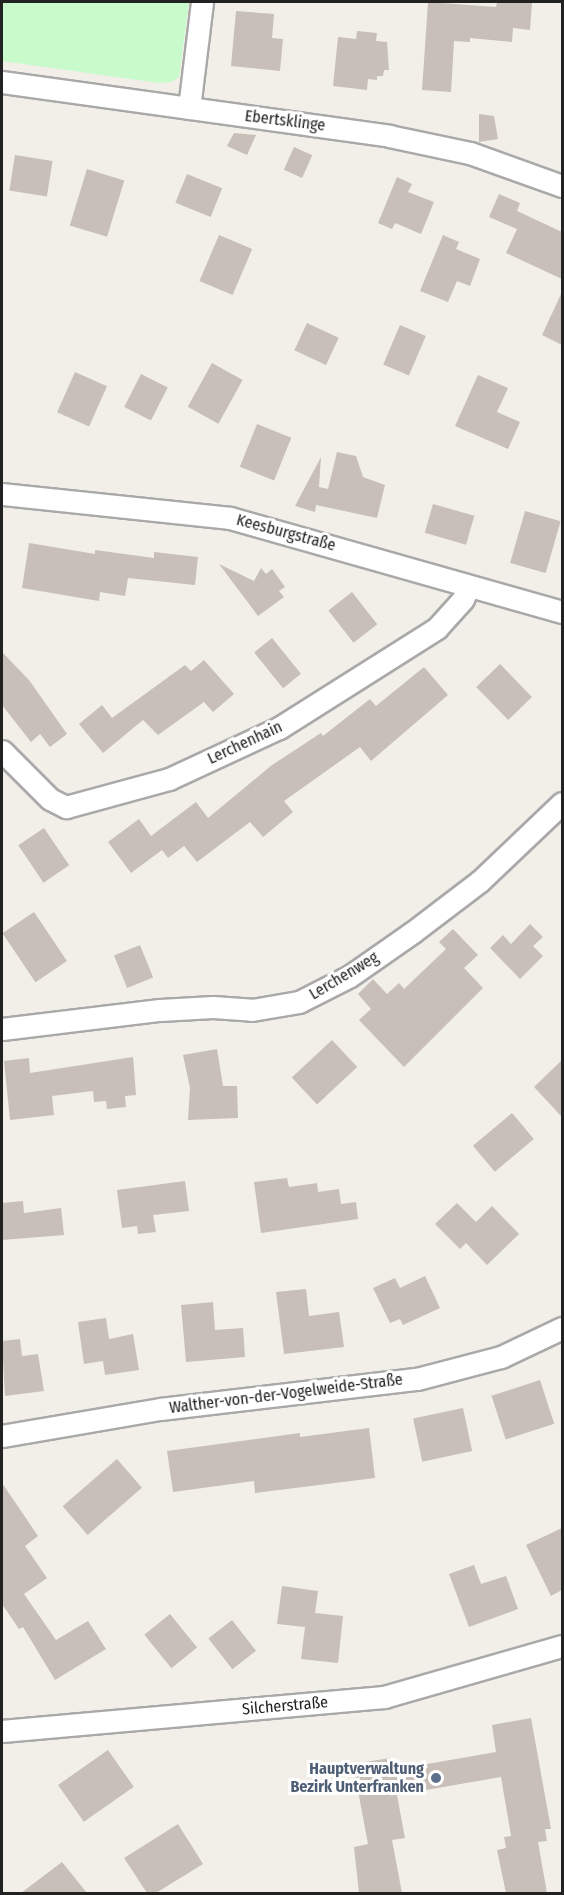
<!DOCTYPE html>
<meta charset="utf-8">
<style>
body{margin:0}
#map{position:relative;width:564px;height:1895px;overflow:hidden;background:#f2efe9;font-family:"Fira Sans Condensed",sans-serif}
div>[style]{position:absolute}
.park>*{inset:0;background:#c8facc}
.building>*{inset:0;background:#c7bfb8;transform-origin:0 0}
.roads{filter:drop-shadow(2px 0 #a9a9a9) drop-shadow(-2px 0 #a9a9a9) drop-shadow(0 2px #a9a9a9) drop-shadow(0 -2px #a9a9a9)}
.minor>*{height:21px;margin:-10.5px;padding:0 10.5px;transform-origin:10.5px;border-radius:10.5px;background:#fff}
.dots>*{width:16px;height:16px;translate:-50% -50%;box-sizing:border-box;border:3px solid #fff;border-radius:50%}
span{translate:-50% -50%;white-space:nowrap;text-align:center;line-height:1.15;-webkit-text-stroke:6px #fff;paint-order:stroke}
.street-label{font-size:16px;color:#222}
.service-label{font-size:16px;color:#4e5e75;font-weight:700}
.right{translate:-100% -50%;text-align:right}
.frame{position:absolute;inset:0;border:3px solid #222;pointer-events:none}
</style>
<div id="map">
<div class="park">
<i style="clip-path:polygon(2px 2px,189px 2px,179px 77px,172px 82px,159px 83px,2px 61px)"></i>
</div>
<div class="building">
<i style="clip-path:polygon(428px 2px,496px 7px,497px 2px,532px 2px,530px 30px,513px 28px,512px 42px,470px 38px,470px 42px,454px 41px,451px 92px,422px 90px)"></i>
<i style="clip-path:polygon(236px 11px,274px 14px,272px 38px,283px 39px,280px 71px,231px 66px)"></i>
<i style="clip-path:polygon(357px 31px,377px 33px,376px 41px,387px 42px,389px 70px,384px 70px,383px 76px,377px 76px,377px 80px,368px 79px,367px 90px,333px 86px,338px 37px,356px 39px)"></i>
<i style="clip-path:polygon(479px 114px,494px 116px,498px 139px,479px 142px)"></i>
<i style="clip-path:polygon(234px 133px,256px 135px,247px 155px,227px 146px)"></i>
<i style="left:294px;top:147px;width:20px;height:25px;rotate:24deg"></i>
<i style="left:15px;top:155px;width:38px;height:36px;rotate:9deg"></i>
<i style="left:87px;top:169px;width:39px;height:59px;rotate:17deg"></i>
<i style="left:187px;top:174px;width:38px;height:31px;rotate:22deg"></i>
<i style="clip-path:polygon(397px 177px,412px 184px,408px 192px,434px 202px,421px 234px,395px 223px,392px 229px,378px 223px)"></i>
<i style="clip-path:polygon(499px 194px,520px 203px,517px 211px,562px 232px,562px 279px,506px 253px,517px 229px,489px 217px)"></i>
<i style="left:219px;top:235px;width:36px;height:50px;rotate:23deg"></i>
<i style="clip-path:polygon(443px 235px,459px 242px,456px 249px,480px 259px,470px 286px,457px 281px,448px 302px,420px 291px)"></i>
<i style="clip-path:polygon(562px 292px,562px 345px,542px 335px)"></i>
<i style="left:307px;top:323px;width:35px;height:30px;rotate:25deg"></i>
<i style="left:400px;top:325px;width:28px;height:43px;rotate:23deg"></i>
<i style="left:212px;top:363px;width:35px;height:50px;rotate:29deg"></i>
<i style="left:75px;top:372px;width:35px;height:44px;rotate:24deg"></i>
<i style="left:141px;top:374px;width:30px;height:37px;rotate:27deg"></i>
<i style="clip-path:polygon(478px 375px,508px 388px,497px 412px,520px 422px,508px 449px,455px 426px)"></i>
<i style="left:257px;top:424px;width:37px;height:46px;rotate:22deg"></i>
<i style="clip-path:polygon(337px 452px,356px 456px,363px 477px,385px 485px,377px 518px,316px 505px,315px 512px,295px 506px,321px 457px,319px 487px,328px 489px)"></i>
<i style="left:433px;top:504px;width:43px;height:30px;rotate:16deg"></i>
<i style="left:525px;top:511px;width:37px;height:54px;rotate:16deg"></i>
<i style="clip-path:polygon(29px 543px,95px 554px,95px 550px,154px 558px,154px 552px,198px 557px,195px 585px,128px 578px,125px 596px,100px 592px,99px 601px,22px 588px)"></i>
<i style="clip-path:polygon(219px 564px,254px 581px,261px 568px,266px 574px,272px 569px,285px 587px,279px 591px,284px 597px,258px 616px)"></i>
<i style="left:352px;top:592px;width:41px;height:30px;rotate:52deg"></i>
<i style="left:272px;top:638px;width:46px;height:23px;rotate:51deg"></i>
<i style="clip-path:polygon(2px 652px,29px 680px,67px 734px,50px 747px,40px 734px,31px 742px,2px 705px)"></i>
<i style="clip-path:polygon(204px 660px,234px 694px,213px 712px,204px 702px,158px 735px,143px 720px,103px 753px,79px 724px,102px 705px,112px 718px,185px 665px,191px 671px)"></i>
<i style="left:500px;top:664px;width:46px;height:33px;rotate:46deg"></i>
<i style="clip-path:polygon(424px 667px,448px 695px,371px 761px,360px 747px,284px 801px,293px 812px,263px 837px,250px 822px,197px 862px,184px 846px,168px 858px,162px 850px,131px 873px,108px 842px,139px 819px,151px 836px,196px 802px,208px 818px,272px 765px,321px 733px,323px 736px,370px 699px,376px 706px)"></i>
<i style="left:44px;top:828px;width:45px;height:31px;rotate:56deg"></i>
<i style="left:34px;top:912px;width:59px;height:38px;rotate:56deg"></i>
<i style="clip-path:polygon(530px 924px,543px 937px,533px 946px,543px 956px,520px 979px,490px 948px,503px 935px,511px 944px)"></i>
<i style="clip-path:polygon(453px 929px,478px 955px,464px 968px,483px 988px,404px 1067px,359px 1020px,371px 1009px,358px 994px,373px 979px,387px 994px,399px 983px,404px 989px,446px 949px,439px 942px)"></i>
<i style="left:140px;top:945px;width:35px;height:28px;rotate:68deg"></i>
<i style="left:332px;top:1040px;width:37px;height:55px;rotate:47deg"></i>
<i style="clip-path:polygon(217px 1049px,223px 1086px,237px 1086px,238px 1118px,188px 1120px,190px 1088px,183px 1055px)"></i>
<i style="clip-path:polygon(133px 1057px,136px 1095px,125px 1096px,126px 1107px,107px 1109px,106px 1101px,94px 1102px,93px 1091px,52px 1096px,54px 1115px,10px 1120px,4px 1061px,29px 1058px,30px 1073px)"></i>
<i style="clip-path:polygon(562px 1060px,562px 1117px,534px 1087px)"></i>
<i style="left:512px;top:1113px;width:34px;height:51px;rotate:50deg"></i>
<i style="clip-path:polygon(287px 1178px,289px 1187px,317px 1183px,318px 1192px,339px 1189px,341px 1204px,356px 1202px,358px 1219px,261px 1233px,254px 1182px)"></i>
<i style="clip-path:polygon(185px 1181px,189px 1211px,153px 1215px,156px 1232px,138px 1234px,137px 1226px,122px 1228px,117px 1190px)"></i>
<i style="clip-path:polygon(23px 1201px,24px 1213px,61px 1208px,64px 1235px,2px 1240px,2px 1203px)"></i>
<i style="clip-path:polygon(457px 1203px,476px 1222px,492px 1206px,519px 1234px,487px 1265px,466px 1243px,460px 1249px,435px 1224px)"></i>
<i style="clip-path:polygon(425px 1276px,440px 1308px,403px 1325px,400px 1319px,390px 1323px,373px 1288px,395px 1278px,400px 1288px)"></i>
<i style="clip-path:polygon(306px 1289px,309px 1316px,339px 1312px,344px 1347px,284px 1354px,276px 1292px)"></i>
<i style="clip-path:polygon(213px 1302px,215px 1330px,243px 1328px,245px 1357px,186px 1362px,181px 1305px)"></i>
<i style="clip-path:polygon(106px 1318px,109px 1339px,133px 1334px,139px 1370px,105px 1375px,103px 1361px,84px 1364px,78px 1322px)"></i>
<i style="clip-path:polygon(20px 1339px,22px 1356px,38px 1354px,44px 1391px,5px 1396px,2px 1341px)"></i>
<i style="left:540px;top:1380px;width:46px;height:51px;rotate:72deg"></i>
<i style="left:463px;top:1408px;width:44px;height:51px;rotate:78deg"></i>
<i style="clip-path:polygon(369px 1428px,375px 1478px,255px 1493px,254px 1481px,173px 1492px,167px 1451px,300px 1433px,300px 1437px)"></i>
<i style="left:117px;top:1459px;width:38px;height:72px;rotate:49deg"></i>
<i style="clip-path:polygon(2px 1483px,38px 1536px,25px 1546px,47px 1578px,24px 1594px,56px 1640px,88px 1621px,106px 1649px,55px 1680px,23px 1627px,19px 1629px,2px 1604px)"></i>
<i style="clip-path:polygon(562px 1528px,562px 1590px,551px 1596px,526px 1545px)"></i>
<i style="clip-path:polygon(474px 1565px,481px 1584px,506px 1576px,518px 1609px,469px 1627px,449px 1574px)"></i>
<i style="clip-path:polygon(282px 1586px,318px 1591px,315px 1613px,343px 1616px,338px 1663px,301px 1659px,305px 1627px,277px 1624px)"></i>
<i style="left:170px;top:1614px;width:43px;height:33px;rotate:51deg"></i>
<i style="left:232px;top:1620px;width:39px;height:30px;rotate:52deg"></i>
<i style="clip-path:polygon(531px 1718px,551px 1829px,545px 1829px,547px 1841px,538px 1842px,547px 1893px,506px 1893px,497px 1850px,506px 1848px,504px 1837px,511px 1836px,501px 1777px,397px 1795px,405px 1838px,392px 1840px,402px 1893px,359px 1893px,354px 1847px,368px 1844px,353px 1764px,390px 1758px,393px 1770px,496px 1752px,492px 1725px)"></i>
<i style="left:108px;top:1750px;width:45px;height:61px;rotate:55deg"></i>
<i style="clip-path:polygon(178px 1824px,203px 1864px,156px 1893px,147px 1893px,124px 1858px)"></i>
<i style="clip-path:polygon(62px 1862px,87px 1893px,21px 1893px)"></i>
</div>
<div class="roads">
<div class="minor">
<i style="left:2px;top:82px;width:391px;rotate:7.9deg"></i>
<i style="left:389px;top:136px;width:83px;rotate:11.9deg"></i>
<i style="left:470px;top:153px;width:98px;rotate:19.7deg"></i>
<i style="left:189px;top:108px;width:107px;rotate:-83deg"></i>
<i style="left:2px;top:494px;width:229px;rotate:6deg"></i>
<i style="left:230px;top:518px;width:345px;rotate:15.8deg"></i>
<i style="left:2px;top:751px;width:68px;rotate:45deg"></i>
<i style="left:50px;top:799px;width:18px;rotate:27deg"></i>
<i style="left:66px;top:807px;width:107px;rotate:-15.2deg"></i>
<i style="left:169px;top:779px;width:121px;rotate:-24.9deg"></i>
<i style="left:279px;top:728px;width:187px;rotate:-32.3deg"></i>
<i style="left:437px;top:628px;width:39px;rotate:-48deg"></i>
<i style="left:463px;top:599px;width:13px;rotate:-67deg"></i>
<i style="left:2px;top:1029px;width:159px;rotate:-6.9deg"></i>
<i style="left:160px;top:1010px;width:53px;rotate:-3.2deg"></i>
<i style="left:213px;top:1007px;width:39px;rotate:4deg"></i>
<i style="left:252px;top:1010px;width:48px;rotate:-9.7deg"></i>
<i style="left:299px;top:1002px;width:57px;rotate:-27deg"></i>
<i style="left:350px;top:976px;width:77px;rotate:-34.9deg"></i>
<i style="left:413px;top:932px;width:84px;rotate:-37.3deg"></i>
<i style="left:480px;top:881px;width:113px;rotate:-43.6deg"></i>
<i style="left:2px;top:1436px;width:160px;rotate:-9.7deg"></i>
<i style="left:160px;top:1409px;width:259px;rotate:-6.7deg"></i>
<i style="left:417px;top:1379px;width:87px;rotate:-14.7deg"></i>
<i style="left:501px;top:1357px;width:68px;rotate:-25.4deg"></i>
<i style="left:2px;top:1731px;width:384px;rotate:-5.1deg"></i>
<i style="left:384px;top:1697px;width:185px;rotate:-16deg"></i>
</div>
</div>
<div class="dots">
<i style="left:436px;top:1778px;background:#5c6f8a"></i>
</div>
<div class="street-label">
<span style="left:285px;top:121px;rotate:7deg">Ebertsklinge</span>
<span style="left:286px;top:533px;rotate:15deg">Keesburgstraße</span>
<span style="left:245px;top:743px;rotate:-25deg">Lerchenhain</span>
<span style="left:344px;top:976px;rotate:-31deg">Lerchenweg</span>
<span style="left:286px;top:1394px;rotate:-7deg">Walther-von-der-Vogelweide-Straße</span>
<span style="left:285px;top:1706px;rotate:-5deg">Silcherstraße</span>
</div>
<div class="service-label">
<span class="right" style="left:424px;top:1778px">Hauptverwaltung<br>Bezirk Unterfranken</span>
</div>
<div class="frame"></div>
</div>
